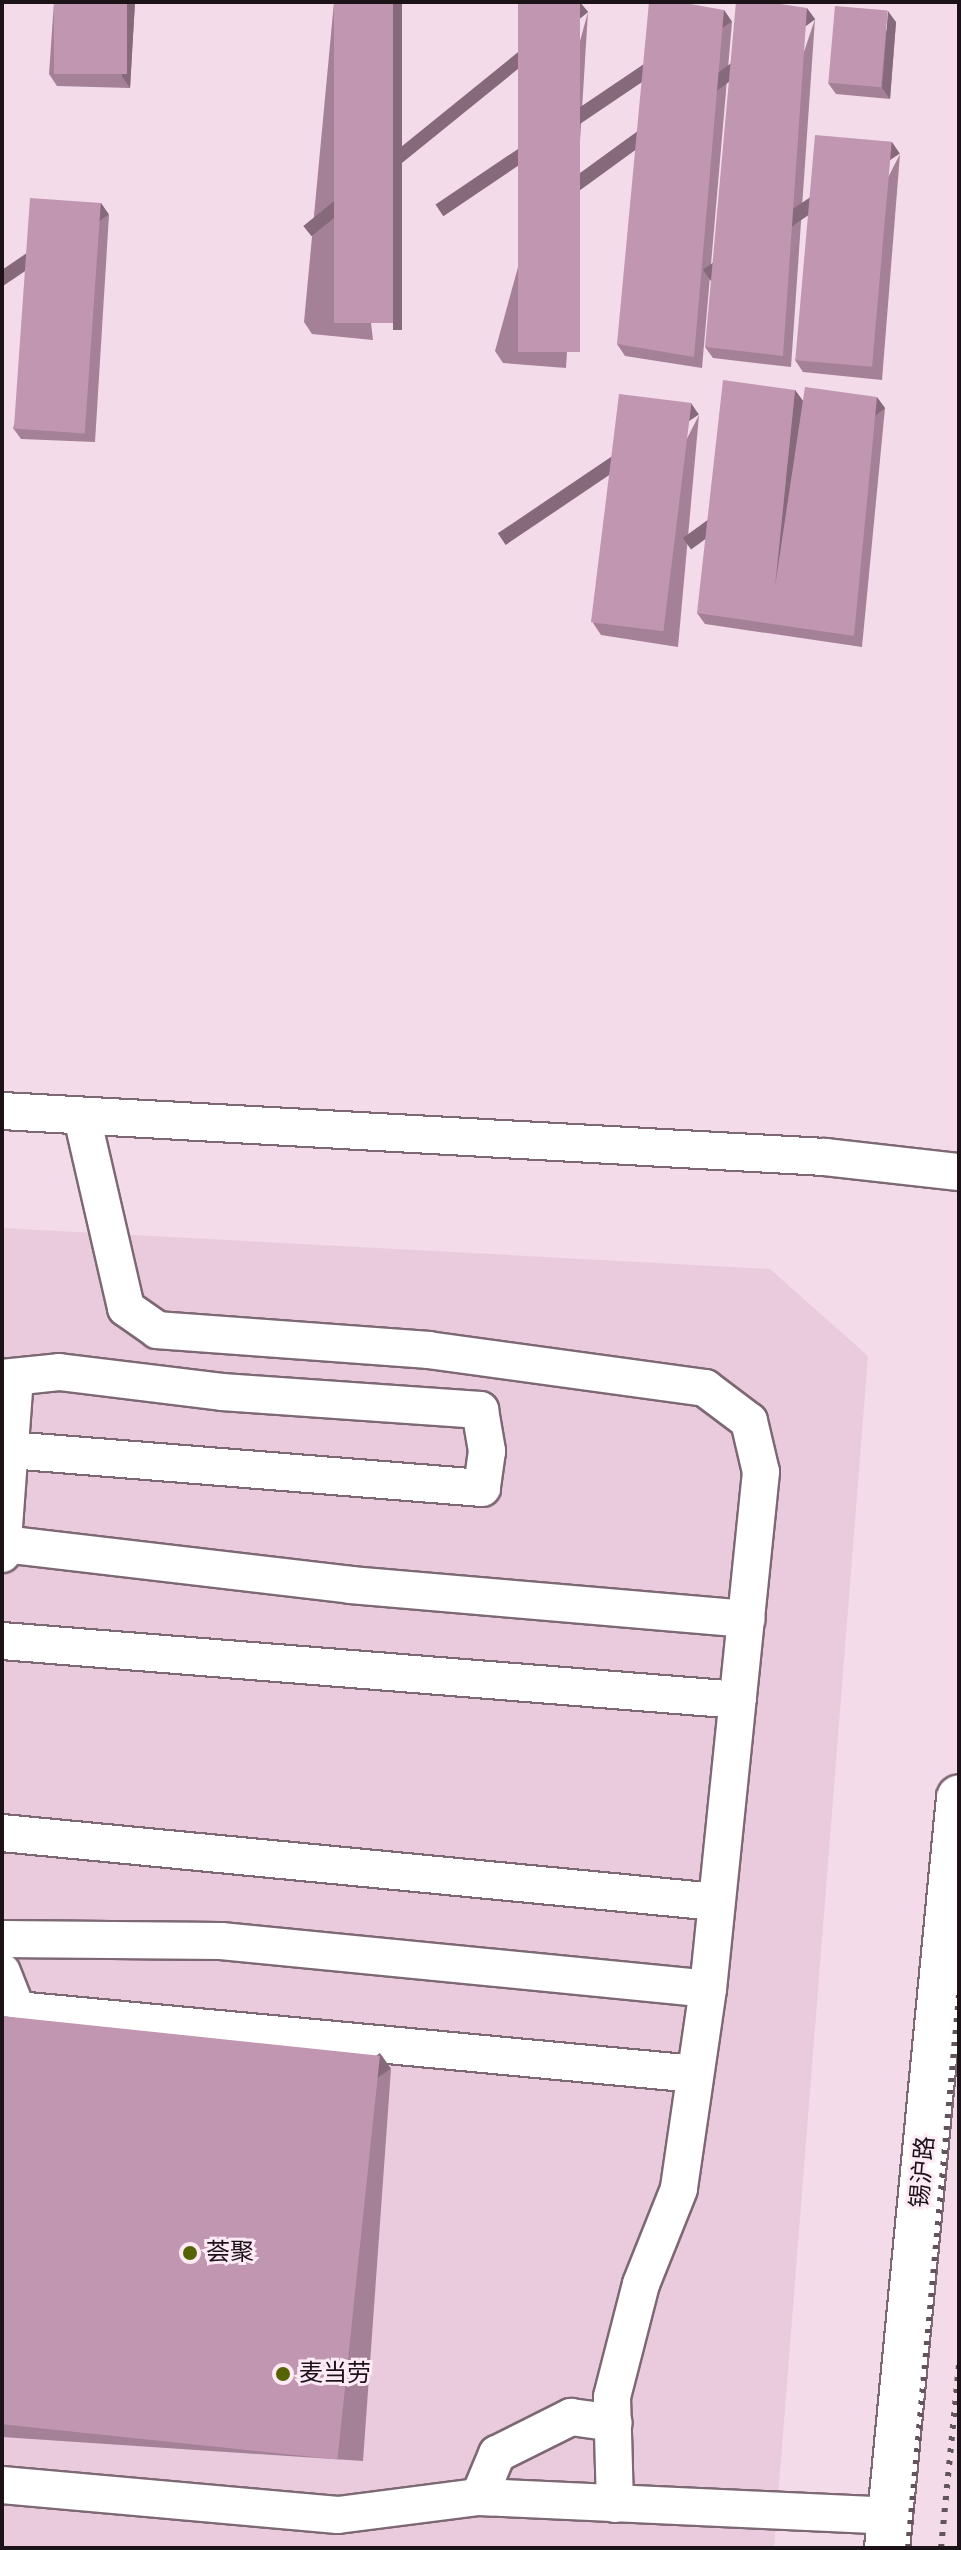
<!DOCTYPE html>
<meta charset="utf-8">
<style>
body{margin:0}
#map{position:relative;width:961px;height:2550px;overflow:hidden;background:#f3dbe9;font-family:"DejaVu Sans","Noto Sans SC",sans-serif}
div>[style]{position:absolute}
.built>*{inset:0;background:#eacbdd}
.roads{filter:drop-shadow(2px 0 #7d6874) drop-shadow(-2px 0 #7d6874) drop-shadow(0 2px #7d6874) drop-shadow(0 -2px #7d6874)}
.minor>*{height:36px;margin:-18px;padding:0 18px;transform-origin:18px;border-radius:18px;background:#fff}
.major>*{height:44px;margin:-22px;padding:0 22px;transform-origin:22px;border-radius:22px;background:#fff}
.rail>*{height:6px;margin-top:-3px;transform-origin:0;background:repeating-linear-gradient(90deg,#61545c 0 4px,transparent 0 12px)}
.wall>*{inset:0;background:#a58197}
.shaded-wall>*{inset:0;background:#86697b;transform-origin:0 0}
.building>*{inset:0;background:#c096b0;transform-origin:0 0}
.dots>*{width:22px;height:22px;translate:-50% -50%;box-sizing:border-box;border:4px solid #fdeaf5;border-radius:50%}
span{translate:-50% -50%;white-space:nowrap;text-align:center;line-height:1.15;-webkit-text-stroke:6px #fdeaf5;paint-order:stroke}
.street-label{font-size:24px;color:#1b1318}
.poi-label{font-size:24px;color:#1b1318}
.left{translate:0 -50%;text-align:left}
.frame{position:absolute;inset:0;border:4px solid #1b1318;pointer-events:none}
</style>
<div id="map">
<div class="built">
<i style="clip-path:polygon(2px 1228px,770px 1269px,868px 1356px,774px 2548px,2px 2548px)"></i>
</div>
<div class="roads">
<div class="minor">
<i style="left:2px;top:1111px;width:824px;rotate:3.2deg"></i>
<i style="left:825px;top:1157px;width:135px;rotate:6.4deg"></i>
<i style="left:82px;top:1117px;width:196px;rotate:77deg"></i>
<i style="left:126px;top:1308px;width:38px;rotate:35deg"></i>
<i style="left:157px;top:1330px;width:272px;rotate:4.2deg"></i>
<i style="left:428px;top:1350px;width:280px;rotate:7.8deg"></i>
<i style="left:705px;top:1388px;width:55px;rotate:36.9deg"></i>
<i style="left:749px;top:1421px;width:52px;rotate:76.8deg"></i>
<i style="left:761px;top:1472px;width:520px;rotate:95.85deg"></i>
<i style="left:708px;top:1989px;width:202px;rotate:98.3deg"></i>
<i style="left:679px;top:2189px;width:102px;rotate:111.8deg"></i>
<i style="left:641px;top:2284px;width:117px;rotate:104.4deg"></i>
<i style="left:612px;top:2397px;width:107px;rotate:88.4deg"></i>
<i style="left:2px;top:1378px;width:57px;rotate:-6deg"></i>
<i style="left:59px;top:1372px;width:164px;rotate:7deg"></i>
<i style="left:222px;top:1392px;width:259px;rotate:4deg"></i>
<i style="left:480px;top:1410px;width:42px;rotate:80.3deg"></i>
<i style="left:487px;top:1451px;width:37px;rotate:98deg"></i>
<i style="left:482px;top:1488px;width:482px;rotate:-175.4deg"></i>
<i style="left:3px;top:1544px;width:350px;rotate:6.7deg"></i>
<i style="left:351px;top:1585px;width:397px;rotate:4.9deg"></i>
<i style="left:2px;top:1554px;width:175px;rotate:-85.8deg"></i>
<i style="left:2px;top:1641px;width:738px;rotate:4.58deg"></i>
<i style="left:2px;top:1833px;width:717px;rotate:5.52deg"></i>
<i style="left:2px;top:1939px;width:219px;rotate:0.5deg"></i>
<i style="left:221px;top:1941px;width:489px;rotate:5.6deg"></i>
<i style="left:2px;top:1972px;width:41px;rotate:68.5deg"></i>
<i style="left:17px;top:2010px;width:681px;rotate:5.39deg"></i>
<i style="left:2px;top:2485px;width:337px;rotate:5.1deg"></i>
<i style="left:338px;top:2515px;width:142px;rotate:-7.3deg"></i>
<i style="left:479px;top:2497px;width:411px;rotate:2.6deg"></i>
<i style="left:479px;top:2497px;width:47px;rotate:-67.3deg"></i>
<i style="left:497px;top:2454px;width:83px;rotate:-26.6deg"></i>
<i style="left:571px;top:2417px;width:43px;rotate:7.9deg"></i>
</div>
<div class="major">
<i style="left:887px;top:2548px;width:754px;rotate:-84.52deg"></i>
</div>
</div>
<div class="rail">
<i style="left:908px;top:2548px;width:555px;rotate:-84.73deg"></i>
<i style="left:941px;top:2548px;width:186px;rotate:-84.4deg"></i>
</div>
<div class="wall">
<i style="clip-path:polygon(54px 2px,135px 2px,130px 88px,57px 86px,49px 74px)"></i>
<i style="clip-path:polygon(334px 2px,373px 340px,312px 334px,304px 322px)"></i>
<i style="clip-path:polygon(724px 10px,732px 22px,702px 368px,625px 356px,617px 344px)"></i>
<i style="clip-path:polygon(588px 12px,566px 368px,503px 363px,495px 351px)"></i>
<i style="clip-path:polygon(815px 19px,791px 367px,713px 358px,705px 347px)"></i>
<i style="clip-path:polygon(896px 22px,890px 99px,836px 94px,828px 83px)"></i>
<i style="clip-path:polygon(900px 154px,882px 380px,803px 372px,795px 360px)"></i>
<i style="clip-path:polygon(101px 203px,109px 215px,95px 442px,21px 439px,13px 428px)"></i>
<i style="clip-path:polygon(795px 390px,803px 401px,885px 408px,862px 647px,705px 624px,697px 613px)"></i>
<i style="clip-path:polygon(699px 415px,678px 647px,601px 635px,593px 623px)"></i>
<i style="clip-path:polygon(2px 2016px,391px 2069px,363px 2461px,2px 2437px)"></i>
</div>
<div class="shaded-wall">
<i style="clip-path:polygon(127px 2px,135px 2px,130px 88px,122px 76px)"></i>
<i style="left:393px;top:2px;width:9px;height:328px"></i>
<i style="left:580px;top:2px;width:13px;height:356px;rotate:51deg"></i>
<i style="left:807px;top:8px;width:14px;height:349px;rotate:54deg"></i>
<i style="left:724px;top:10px;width:14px;height:348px;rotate:56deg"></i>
<i style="clip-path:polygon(888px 11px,896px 22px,890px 99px,882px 88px)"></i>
<i style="left:892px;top:142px;width:14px;height:228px;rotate:56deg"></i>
<i style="left:101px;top:203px;width:14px;height:227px;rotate:56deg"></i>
<i style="clip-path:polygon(795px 390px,803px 401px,775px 587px)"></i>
<i style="left:877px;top:397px;width:14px;height:240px;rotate:54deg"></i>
<i style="left:691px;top:403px;width:14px;height:233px;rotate:56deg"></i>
<i style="left:380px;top:2053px;width:19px;height:393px;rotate:55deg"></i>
</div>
<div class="building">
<i style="left:54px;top:2px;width:73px;height:72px"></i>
<i style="left:334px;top:2px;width:59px;height:321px"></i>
<i style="left:518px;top:2px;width:62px;height:350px"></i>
<i style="clip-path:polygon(649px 2px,679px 2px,724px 10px,694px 357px,617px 344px)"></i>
<i style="clip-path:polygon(736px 2px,767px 2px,807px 8px,783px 356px,705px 347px)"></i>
<i style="left:835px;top:6px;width:53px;height:77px;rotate:5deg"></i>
<i style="left:815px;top:135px;width:77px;height:226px;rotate:5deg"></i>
<i style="left:30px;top:198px;width:71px;height:231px;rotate:4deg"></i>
<i style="clip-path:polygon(723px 380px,795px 390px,775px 587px,805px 387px,877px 397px,854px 636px,697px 613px)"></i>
<i style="left:619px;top:394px;width:73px;height:230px;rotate:7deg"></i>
<i style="left:2px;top:2016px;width:380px;height:406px;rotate:6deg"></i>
</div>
<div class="dots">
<i style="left:190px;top:2253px;background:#566304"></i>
<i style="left:283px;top:2374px;background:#566304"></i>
</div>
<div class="street-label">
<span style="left:923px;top:2172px;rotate:-85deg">锡沪路</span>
</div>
<div class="poi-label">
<span class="left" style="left:206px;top:2253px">荟聚</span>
<span class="left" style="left:299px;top:2374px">麦当劳</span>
</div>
<div class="frame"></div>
</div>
